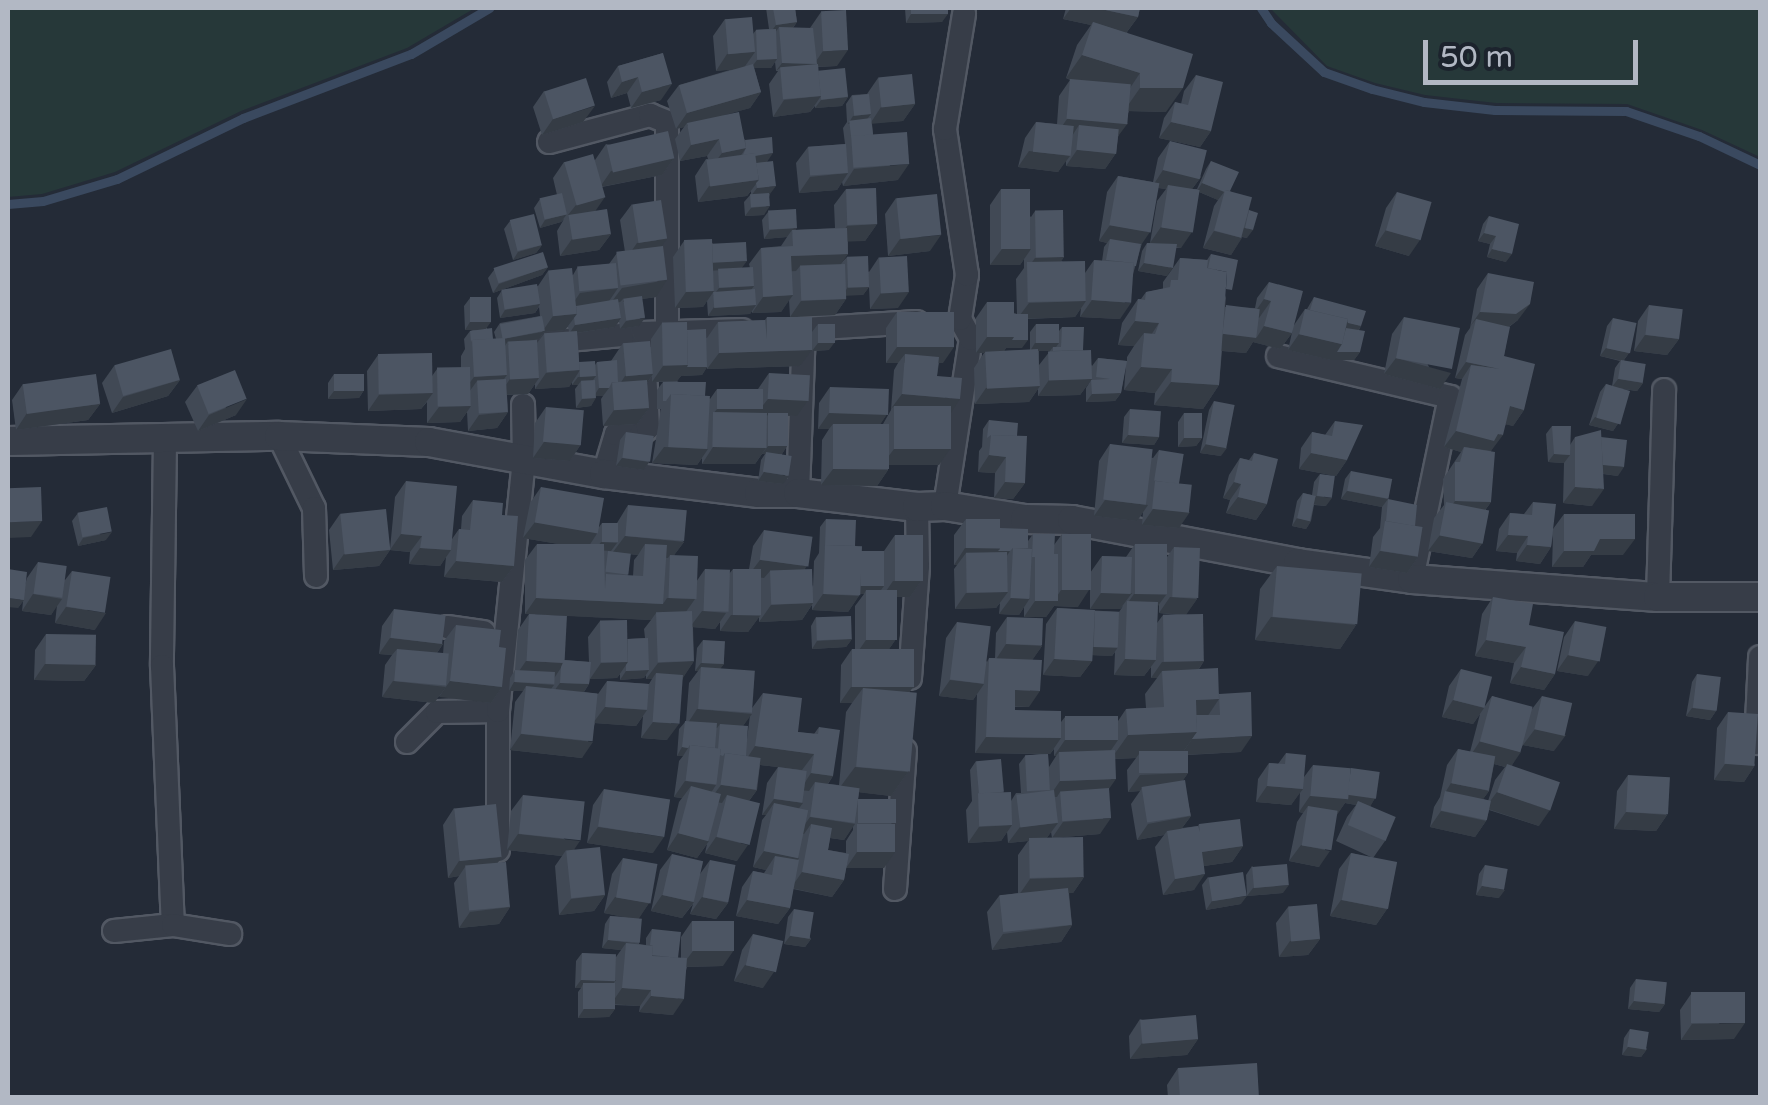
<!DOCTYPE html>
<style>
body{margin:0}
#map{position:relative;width:1768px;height:1105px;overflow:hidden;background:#242b37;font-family:"Varela Round",sans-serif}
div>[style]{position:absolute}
.green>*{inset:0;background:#263839}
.stream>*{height:9px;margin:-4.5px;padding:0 4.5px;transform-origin:4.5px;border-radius:4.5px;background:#3a495f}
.roads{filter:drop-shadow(2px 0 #525863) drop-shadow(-2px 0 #525863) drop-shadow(0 2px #525863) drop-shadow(0 -2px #525863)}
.minor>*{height:22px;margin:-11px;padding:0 11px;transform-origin:11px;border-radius:11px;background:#373d48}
.tertiary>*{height:28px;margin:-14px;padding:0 14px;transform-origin:14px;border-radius:14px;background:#373d48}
.wall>*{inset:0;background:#414955}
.shaded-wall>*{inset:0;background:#353c45}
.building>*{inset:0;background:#4c5563;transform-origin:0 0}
span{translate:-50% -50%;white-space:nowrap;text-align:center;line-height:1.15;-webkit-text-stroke:8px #1c232d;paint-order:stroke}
.frame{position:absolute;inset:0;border:10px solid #b2b8c4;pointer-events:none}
.scale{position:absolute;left:1423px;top:40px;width:215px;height:45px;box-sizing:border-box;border:5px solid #b2b8c4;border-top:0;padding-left:12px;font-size:30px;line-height:35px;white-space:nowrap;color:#b2b8c4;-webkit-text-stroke:8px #1c232d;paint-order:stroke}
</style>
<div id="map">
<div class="green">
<i style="clip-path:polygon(8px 8px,475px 8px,407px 48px,241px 111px,115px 172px,42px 194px,8px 197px)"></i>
<i style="clip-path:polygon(1270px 8px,1760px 8px,1760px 157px,1702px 130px,1627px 104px,1496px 103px,1425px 95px,1375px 83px,1327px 66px)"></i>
</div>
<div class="stream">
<i style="left:1261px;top:8px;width:18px;rotate:56deg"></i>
<i style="left:1271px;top:23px;width:72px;rotate:42.8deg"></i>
<i style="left:1324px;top:72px;width:51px;rotate:19.5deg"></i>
<i style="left:1372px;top:89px;width:54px;rotate:14deg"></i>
<i style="left:1424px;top:102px;width:71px;rotate:6.4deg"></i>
<i style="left:1495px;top:110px;width:131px;rotate:0.4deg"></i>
<i style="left:1626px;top:111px;width:77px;rotate:18.9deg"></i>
<i style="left:1699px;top:136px;width:68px;rotate:25.4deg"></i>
<i style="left:8px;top:204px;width:35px;rotate:-5deg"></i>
<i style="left:43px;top:201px;width:77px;rotate:-16.6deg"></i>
<i style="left:117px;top:179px;width:140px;rotate:-25.8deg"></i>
<i style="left:243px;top:118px;width:180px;rotate:-20.9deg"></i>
<i style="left:411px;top:54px;width:91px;rotate:-30.5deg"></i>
</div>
<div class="roads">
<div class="minor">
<i style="left:549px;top:142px;width:105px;rotate:-15deg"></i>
<i style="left:650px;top:115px;width:18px;rotate:22deg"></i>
<i style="left:667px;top:122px;width:209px;rotate:90deg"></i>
<i style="left:804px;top:329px;width:113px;rotate:-3.5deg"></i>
<i style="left:547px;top:342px;width:96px;rotate:-5.4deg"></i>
<i style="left:1278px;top:356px;width:177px;rotate:13.4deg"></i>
<i style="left:1450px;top:397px;width:186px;rotate:101.8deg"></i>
<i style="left:279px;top:436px;width:80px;rotate:64.1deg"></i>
<i style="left:314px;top:508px;width:68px;rotate:88.3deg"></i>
<i style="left:165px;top:440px;width:226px;rotate:90.8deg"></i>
<i style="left:162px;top:666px;width:259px;rotate:87.6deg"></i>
<i style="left:604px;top:474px;width:42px;rotate:-73.3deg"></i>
<i style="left:616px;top:434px;width:25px"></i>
<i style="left:641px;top:434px;width:9px;rotate:-41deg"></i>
<i style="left:648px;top:428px;width:95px;rotate:-93deg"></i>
<i style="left:643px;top:333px;width:99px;rotate:-1.7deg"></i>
<i style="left:798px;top:493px;width:162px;rotate:-87.9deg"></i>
<i style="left:945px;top:506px;width:169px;rotate:-81.2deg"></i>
<i style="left:971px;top:339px;width:23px;rotate:-119deg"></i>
<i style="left:960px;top:319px;width:45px;rotate:-81deg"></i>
<i style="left:967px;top:275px;width:148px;rotate:-98.6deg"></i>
<i style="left:945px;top:129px;width:117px;rotate:-80.6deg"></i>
<i style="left:1658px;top:597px;width:207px;rotate:-88.3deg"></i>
<i style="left:447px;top:627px;width:37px;rotate:8deg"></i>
<i style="left:910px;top:678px;width:112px;rotate:-85.9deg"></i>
<i style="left:918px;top:566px;width:59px;rotate:-91deg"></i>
<i style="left:407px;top:742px;width:42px;rotate:-45deg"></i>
<i style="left:437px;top:712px;width:61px;rotate:-0.9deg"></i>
<i style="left:1756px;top:743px;width:86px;rotate:-87.3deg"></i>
<i style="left:498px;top:850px;width:139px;rotate:-90deg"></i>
<i style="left:498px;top:711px;width:252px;rotate:-84.1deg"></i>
<i style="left:524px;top:460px;width:55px;rotate:-91deg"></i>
<i style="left:895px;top:889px;width:139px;rotate:-85.9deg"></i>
<i style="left:114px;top:931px;width:59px;rotate:-5.8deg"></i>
<i style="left:173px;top:925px;width:58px;rotate:9deg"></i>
</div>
<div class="tertiary">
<i style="left:8px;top:441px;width:271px;rotate:-1.1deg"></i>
<i style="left:279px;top:436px;width:150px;rotate:2.3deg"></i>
<i style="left:429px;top:442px;width:178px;rotate:10.4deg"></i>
<i style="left:604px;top:474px;width:156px;rotate:7deg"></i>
<i style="left:759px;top:493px;width:39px"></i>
<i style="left:798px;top:493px;width:120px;rotate:6.7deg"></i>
<i style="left:917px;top:507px;width:28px;rotate:-2deg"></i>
<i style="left:945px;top:506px;width:81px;rotate:9.2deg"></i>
<i style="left:1025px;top:519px;width:47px;rotate:1.2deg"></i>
<i style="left:1072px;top:520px;width:230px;rotate:10.8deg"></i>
<i style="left:1298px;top:563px;width:115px;rotate:8deg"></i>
<i style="left:1412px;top:579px;width:247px;rotate:4.2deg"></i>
<i style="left:1658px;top:597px;width:102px"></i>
</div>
</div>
<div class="wall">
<i style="clip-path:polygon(766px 8px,795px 8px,797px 22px,793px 28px,810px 28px,821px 12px,837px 66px,818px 67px,818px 71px,848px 97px,842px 106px,815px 108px,815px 106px,810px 112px,773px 117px,769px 84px,778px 71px,776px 71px,775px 62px,771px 68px,754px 68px,761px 92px,750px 108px,723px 115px,745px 140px,767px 162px,770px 194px,764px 215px,745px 216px,744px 202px,751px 194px,751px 191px,747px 196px,698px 202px,695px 176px,706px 159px,708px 159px,707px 156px,680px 161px,675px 139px,684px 127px,676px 129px,667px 101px,679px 85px,733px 69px,716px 71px,713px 36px,725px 19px,753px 34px,756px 30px,769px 29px)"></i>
<i style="clip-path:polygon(905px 8px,948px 8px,942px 22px,906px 23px)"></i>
<i style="clip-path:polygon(1066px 8px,1140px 8px,1138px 17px,1127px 32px,1166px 112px,1129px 111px,1118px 137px,1116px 153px,1105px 169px,1066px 166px,1066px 160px,1058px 172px,1018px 167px,1025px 138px,1036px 122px,1057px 124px,1059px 96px,1070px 80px,1066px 78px,1077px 45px,1091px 25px,1063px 19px)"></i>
<i style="clip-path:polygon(663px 53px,661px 100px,631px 108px,627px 93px,611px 98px,607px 82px,618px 66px)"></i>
<i style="clip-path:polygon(1196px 75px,1211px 131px,1200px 147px,1159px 138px,1164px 118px,1175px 102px,1181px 104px,1184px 91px)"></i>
<i style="clip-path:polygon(878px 78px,915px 104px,903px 121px,872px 123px,873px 135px,898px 180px,843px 186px,842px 182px,837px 190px,799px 193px,796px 163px,808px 147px,845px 144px,843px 128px,847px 122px,846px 104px,852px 95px,867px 94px)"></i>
<i style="clip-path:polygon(544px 91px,583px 122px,542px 135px,533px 107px)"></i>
<i style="clip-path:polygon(evenodd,1170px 141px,1201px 177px,1192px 189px,1197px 189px,1206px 169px,1211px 161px,1230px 191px,1249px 210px,1247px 238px,1242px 237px,1231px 255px,1203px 248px,1214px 206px,1218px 200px,1199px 192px,1181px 248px,1176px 248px,1167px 276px,1138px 271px,1142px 251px,1147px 243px,1150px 243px,1157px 201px,1166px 189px,1158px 188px,1120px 319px,1080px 317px,1081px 308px,1075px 317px,1028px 319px,1022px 348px,1006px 348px,1004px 351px,1030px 350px,1030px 332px,1036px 324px,1059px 331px,1062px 327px,1083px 350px,1092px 366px,1098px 358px,1127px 361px,1127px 357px,1134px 346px,1118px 345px,1122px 323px,1138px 299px,1141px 299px,1146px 292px,1163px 289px,1163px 282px,1180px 258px,1207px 260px,1211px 254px,1226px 298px,1225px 307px,1255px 308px,1257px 298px,1269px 282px,1294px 325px,1305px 309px,1307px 309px,1314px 297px,1361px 326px,1359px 330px,1360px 352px,1354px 360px,1331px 360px,1288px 350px,1293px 328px,1292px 333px,1280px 349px,1253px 342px,1246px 353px,1222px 351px,1219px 385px,1203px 409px,1154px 405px,1155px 393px,1124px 390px,1126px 364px,1121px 393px,1115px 401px,1086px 402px,1086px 388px,1091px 380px,1080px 395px,1038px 396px,1038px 389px,1029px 402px,975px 404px,974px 368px,984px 353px,976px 353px,976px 318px,987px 302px,1017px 314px,1016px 279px,1024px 268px,1024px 259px,1020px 265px,990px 265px,990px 205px,1001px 189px,1031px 217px,1035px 211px,1064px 257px,1061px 261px,1085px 273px,1094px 260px,1102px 261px,1104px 247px,1107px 243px,1099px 241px,1107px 192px,1118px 176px,1153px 182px,1158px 158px,1170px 141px,1039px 351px,1050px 351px,1039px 365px,1039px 351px)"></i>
<i style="clip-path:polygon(606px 144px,674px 158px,662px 175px,602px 187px,595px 211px,611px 234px,599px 250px,560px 256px,557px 231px,564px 219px,561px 222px,540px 228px,534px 208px,540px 199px,557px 195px,553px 178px,564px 162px,595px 160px)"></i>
<i style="clip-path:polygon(846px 189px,877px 224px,865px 241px,848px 241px,848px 254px,840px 264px,847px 257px,869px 272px,879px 257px,898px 308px,870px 309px,869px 287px,863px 295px,846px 295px,846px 299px,835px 315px,790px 317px,789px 300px,781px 312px,752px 313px,752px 311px,750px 314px,708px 316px,707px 301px,703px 307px,675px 308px,673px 257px,684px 241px,712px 243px,742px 268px,750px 268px,749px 264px,761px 248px,781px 246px,787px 237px,764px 239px,762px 220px,768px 212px,796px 230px,835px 228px,834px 205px)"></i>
<i style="clip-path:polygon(1397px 192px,1409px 256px,1375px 246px,1386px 208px)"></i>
<i style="clip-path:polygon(896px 198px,930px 251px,888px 256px,885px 214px)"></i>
<i style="clip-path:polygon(evenodd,632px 204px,661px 247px,656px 297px,642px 299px,639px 326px,620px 329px,619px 321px,615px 327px,577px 333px,579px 362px,595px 365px,597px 362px,611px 361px,623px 343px,651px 347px,651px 339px,662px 323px,687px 330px,707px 338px,718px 322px,765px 320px,767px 317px,812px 332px,818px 324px,829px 350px,812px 351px,812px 342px,800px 366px,707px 369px,707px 367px,702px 375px,681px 376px,677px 381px,710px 399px,717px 389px,758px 389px,769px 373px,797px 416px,788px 416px,787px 446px,782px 454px,783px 484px,758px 481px,761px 460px,765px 454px,762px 454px,755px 464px,702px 464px,702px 458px,697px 465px,652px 463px,661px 409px,657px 409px,657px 390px,663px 382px,652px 382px,652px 376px,647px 383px,649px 408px,637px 424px,603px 426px,601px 399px,603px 396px,596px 396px,591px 406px,576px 408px,575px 389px,578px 385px,572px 385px,572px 382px,569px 387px,535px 389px,535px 384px,528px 394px,507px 395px,508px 412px,497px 428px,468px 431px,467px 412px,460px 422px,427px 423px,427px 402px,421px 409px,368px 411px,367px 371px,378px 355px,432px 376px,437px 369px,461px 368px,461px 356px,465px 349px,464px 339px,470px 331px,473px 330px,465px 330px,464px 306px,470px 298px,493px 339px,496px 339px,494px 332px,500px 323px,540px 316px,539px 307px,535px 313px,500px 318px,497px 298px,502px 290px,538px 286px,548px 271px,573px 275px,577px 268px,609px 264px,617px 253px,625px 252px,620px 220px,632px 204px,568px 326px,569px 332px,544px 334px,537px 343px,536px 340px,539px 339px,544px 332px,565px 330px,568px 326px)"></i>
<i style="clip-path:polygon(1489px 216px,1506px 262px,1487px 257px,1490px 244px,1478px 241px,1483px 224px)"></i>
<i style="clip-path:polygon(510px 221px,542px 245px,536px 253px,513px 260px,504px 229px)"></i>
<i style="clip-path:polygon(548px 267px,542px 275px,493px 293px,488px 278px,494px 270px)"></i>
<i style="clip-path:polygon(1488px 273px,1518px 320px,1509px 327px,1504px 356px,1524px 410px,1513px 426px,1506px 424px,1491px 451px,1491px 502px,1486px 509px,1483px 542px,1472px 558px,1428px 551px,1434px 518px,1444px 505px,1443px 479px,1461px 452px,1444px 447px,1462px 379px,1455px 378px,1465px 335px,1470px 328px,1477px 289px)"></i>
<i style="clip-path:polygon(1649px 305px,1679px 339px,1667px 355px,1634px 351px,1638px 321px)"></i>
<i style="clip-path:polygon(897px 312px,943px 363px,939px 363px,937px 376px,951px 413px,939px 465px,888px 465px,888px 470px,877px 486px,821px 485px,822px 440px,829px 429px,818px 429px,819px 403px,830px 387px,887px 414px,880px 424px,883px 424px,891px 410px,894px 370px,898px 363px,886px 363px,886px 328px)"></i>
<i style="clip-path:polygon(1404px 317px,1440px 389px,1384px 374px,1392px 334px)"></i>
<i style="clip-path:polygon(1613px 318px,1629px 353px,1624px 360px,1643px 383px,1637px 391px,1622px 389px,1619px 422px,1613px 431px,1589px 425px,1600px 392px,1606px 384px,1612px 386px,1615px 368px,1620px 361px,1600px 356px,1607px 326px)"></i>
<i style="clip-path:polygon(114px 366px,180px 380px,168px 396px,112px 413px,102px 383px)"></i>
<i style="clip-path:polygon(334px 374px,364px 390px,359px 398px,328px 399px,328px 383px)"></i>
<i style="clip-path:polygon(23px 384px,100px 404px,88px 420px,16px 430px,12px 400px)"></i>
<i style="clip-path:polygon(197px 386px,236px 415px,198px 431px,185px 402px)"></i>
<i style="clip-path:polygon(1214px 401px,1221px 456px,1200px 453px,1209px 410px)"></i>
<i style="clip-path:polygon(546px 407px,581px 444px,570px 461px,533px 458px,535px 423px)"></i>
<i style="clip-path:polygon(1130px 409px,1159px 437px,1154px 445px,1122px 443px,1124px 417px)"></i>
<i style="clip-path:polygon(1184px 413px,1202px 438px,1196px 446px,1178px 447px,1178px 422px)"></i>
<i style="clip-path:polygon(989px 420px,1017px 436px,1025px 483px,1013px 499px,994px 498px,995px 473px,978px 472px,979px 451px,982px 447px,983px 429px)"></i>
<i style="clip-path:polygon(1335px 421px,1347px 460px,1336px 476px,1299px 469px,1301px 448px,1312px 432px,1325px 435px)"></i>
<i style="clip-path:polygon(1552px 426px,1570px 445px,1575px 437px,1601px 437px,1618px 476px,1603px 474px,1592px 506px,1563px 503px,1564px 463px,1548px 462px,1546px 434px)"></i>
<i style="clip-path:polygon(626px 432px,649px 462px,644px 470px,616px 466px,620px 440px)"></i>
<i style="clip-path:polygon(1110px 444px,1153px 458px,1159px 450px,1179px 484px,1179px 528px,1142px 525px,1143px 512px,1137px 521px,1094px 516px,1099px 461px)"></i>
<i style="clip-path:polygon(1254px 453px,1267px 504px,1256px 520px,1226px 513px,1230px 500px,1223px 498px,1229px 475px,1240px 458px,1249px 460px)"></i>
<i style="clip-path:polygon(1351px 471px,1388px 499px,1415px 526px,1418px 557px,1407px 573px,1369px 567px,1373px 537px,1380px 528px,1382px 507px,1341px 499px,1345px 479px)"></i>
<i style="clip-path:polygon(1320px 474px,1326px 506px,1314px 505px,1311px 521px,1306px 529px,1292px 526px,1297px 501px,1303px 493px,1312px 495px,1314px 482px)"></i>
<i style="clip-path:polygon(406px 481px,452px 539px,459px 529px,461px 529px,462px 516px,473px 500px,502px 515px,514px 566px,502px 582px,444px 577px,446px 557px,440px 566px,409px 564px,410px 552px,390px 550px,379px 566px,333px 570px,329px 530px,340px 514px,390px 549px,395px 497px)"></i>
<i style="clip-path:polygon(evenodd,541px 487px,599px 527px,602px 523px,617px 523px,628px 505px,684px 542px,674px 555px,696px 582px,705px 569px,729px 574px,733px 569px,749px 569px,753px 546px,764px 530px,805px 569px,813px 587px,814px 561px,819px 553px,820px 527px,826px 519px,861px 551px,884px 551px,895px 535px,921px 581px,910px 597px,897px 597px,896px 639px,889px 649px,910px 693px,908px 772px,891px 796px,859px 792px,858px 800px,895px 826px,884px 868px,846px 868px,844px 880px,832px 897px,793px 889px,790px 908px,778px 924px,736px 916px,742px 887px,753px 871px,764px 873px,766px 870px,753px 867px,762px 820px,766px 815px,762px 815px,767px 783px,778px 767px,760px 765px,757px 790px,749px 801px,737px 861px,705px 853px,707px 844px,697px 858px,667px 850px,679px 802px,682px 798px,674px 797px,679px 761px,683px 756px,677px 756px,679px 729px,686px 721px,689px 683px,698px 671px,695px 671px,697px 648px,703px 640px,724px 664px,720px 668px,752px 708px,763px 693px,798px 732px,814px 734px,819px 727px,833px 776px,828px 784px,839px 785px,846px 712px,852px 703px,840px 703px,841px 665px,852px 649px,855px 649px,855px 606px,864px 594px,860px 594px,848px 612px,812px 610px,812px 605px,802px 620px,759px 622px,759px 617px,748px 632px,720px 631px,720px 622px,715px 629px,693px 627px,694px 661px,683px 677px,667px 740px,641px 738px,643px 716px,636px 726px,595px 723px,582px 758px,510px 750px,515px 702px,523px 691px,509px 691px,510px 678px,515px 670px,518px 630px,529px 614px,525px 614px,525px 560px,537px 544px,559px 544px,523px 538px,530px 503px,541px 487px,619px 553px,638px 555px,634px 560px,633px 576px,628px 576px,619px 553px,541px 487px,535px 614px,651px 620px,644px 629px,645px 638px,627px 639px,600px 621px,588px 637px,589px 662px,564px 660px,535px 614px,541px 487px,620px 674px,620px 680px,644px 678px,646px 675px,646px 679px,652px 679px,649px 684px,607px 681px,598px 694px,584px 692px,589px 684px,590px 679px,617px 678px,620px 674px,541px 487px,750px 715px,747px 739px,743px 726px,750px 715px,541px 487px,853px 826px,853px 830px,846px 841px,846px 853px,828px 850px,830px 838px,844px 840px,853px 826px)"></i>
<i style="clip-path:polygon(1533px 502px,1553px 529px,1564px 514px,1623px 555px,1591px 555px,1583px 567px,1552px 567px,1553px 535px,1551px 547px,1540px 564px,1516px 561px,1517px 553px,1496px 551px,1499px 529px,1510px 513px,1524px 514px)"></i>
<i style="clip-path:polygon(78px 513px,106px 540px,78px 546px,72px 521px)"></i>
<i style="clip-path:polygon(966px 519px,1000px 528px,1028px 541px,1033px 534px,1054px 545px,1062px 534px,1078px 607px,1054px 606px,1046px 617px,1024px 617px,1024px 607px,1019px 615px,999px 614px,1000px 603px,996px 608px,955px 609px,954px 569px,957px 565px,954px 565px,954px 535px)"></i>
<i style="clip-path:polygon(evenodd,1135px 544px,1167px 557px,1174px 547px,1197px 599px,1186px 614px,1204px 661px,1199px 669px,1219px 694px,1241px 752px,1188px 755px,1188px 773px,1183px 780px,1191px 816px,1182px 828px,1198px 826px,1199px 824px,1243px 846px,1232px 862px,1204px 866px,1194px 890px,1163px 895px,1155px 847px,1164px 835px,1137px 840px,1131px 804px,1140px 791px,1128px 792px,1127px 770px,1136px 758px,1115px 759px,1100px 834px,1052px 838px,1051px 832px,1046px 839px,1084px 877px,1073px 893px,1069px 893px,1072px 925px,1061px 942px,992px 950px,987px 912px,999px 896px,1018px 893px,1018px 855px,1028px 841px,1008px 843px,1007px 832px,1001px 841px,968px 843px,966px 810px,972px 801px,970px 770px,976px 761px,1011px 801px,1016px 793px,1021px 793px,1019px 764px,1025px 756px,1040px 754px,975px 753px,977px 694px,973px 700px,939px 696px,946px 638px,957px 622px,987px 662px,989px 658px,995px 658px,996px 633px,1007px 617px,1042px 646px,1032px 660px,1029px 707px,1015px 707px,1015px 710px,1061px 722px,1065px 717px,1118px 721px,1126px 709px,1146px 708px,1145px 694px,1157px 678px,1151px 678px,1151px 667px,1144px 676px,1114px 675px,1115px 652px,1112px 656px,1092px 655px,1092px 661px,1080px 677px,1043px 675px,1046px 624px,1057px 608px,1119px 612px,1123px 606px,1120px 609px,1090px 609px,1090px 573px,1102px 556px,1126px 557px,1135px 544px,1159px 604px,1159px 613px,1177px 615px,1163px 615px,1157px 623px,1158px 606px,1159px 604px,1135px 544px,1054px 749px,1054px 756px,1056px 756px,1049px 767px,1048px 754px,1050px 754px,1054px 749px)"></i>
<i style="clip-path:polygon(38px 562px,65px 580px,72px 571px,95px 630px,55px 623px,57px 605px,51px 615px,22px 611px,23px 601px,18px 608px,27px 578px)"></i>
<i style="clip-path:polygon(1277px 566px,1356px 625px,1340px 649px,1255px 640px,1260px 589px)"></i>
<i style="clip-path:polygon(1493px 597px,1529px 625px,1555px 674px,1544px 690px,1510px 683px,1514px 663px,1475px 656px,1482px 614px)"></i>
<i style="clip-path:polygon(394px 609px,443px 644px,437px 653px,443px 654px,444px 641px,456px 625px,499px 647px,502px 687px,491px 703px,439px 696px,434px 703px,382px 697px,385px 665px,392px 655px,379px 654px,382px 626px)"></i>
<i style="clip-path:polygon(816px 617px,852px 639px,846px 647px,812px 649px,811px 626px)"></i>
<i style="clip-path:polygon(1575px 621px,1588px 676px,1557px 671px,1564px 637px)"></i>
<i style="clip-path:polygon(46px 634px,96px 665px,84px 681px,34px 680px,35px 650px)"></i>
<i style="clip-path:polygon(evenodd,1461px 669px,1485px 706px,1492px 696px,1532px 709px,1542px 696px,1554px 751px,1523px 745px,1512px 765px,1539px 826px,1489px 810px,1486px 821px,1475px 837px,1430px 827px,1434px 807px,1440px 797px,1447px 765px,1458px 749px,1470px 752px,1480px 714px,1473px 724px,1442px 717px,1449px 686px,1461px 669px,1494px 764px,1505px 767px,1495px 780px,1488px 801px,1483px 799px,1489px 791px,1494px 764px)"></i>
<i style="clip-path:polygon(1697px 674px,1716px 711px,1710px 720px,1686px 716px,1692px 682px)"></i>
<i style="clip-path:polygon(1728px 712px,1755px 765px,1744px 782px,1714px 780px,1717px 728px)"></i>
<i style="clip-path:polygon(1286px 753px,1304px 777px,1313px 765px,1375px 798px,1370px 806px,1385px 841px,1373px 858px,1387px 909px,1376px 925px,1330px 916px,1339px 869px,1351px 853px,1373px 858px,1336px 841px,1347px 817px,1356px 805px,1345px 803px,1337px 814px,1319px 867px,1289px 861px,1297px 822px,1303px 813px,1299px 812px,1300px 792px,1291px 805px,1256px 802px,1258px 779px,1269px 763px,1278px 764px)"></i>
<i style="clip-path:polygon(1628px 775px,1667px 815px,1656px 831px,1614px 829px,1617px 791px)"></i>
<i style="clip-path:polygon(604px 789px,653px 853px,587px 843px,593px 805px)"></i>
<i style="clip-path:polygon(523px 795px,574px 849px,605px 895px,594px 911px,559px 915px,555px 866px,562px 856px,507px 850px,511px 811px)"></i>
<i style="clip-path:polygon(454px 808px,502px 857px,497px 863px,510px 907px,499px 924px,459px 928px,454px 883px,459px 876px,448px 878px,443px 825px)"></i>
<i style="clip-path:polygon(672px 854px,700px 874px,710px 860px,728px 903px,716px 919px,690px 914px,693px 904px,682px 918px,651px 911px,660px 870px)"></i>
<i style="clip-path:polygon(623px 858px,649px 903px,638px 919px,639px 944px,646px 945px,646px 938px,652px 929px,678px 958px,681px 958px,681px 937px,692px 921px,723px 966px,687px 967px,673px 1015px,639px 1012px,640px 1006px,615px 1005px,615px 1009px,609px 1017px,578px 1018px,578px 992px,581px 988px,575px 988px,576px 961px,582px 953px,616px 957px,621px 950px,602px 948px,605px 924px,610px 916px,625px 917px,604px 913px,612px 874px)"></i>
<i style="clip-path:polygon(1485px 865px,1499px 898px,1476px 895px,1479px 874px)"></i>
<i style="clip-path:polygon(1252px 866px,1283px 893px,1247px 896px,1246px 875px)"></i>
<i style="clip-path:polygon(1208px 877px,1241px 904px,1206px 910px,1202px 885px)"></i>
<i style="clip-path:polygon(1288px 907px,1320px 939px,1308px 955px,1279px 957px,1276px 923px)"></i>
<i style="clip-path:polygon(794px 909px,811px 939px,805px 947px,784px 944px,788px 917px)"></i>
<i style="clip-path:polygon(753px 934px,763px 988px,734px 981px,742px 950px)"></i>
<i style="clip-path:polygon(1636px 979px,1665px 1004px,1659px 1012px,1628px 1009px,1630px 988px)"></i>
<i style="clip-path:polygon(1691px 994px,1734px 1039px,1681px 1040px,1680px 1010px)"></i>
<i style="clip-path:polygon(1140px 1019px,1198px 1039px,1187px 1055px,1130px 1059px,1129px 1036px)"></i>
<i style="clip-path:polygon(1630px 1029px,1647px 1049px,1641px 1057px,1622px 1055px,1624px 1038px)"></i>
<i style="clip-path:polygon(1178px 1068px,1259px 1098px,1168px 1098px,1167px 1085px)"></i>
</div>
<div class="shaded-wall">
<i style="clip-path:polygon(1071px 8px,1096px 8px,1138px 17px,1126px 33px,1093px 22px,1091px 25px,1063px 19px)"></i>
<i style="clip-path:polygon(911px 14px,948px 14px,942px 22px,906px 23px)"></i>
<i style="clip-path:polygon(797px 22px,791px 30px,779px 27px,775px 33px,770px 33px,776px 25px)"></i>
<i style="clip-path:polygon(848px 50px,837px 66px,780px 68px,776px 71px,782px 63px,814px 64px,823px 51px)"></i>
<i style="clip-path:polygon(755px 52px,743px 69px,716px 71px,727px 54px)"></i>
<i style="clip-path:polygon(1082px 55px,1140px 73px,1124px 97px,1066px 78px)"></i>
<i style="clip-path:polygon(777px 59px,771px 68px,751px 68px,757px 60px)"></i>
<i style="clip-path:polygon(638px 77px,627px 93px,611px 98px,622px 82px)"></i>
<i style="clip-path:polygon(672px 84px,661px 100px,631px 108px,642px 92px)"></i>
<i style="clip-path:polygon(1140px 88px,1183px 88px,1166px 112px,1124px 111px)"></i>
<i style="clip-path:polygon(761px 92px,750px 108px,687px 126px,687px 123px,684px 127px,676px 129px,687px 113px)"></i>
<i style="clip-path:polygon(821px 96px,810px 112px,773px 117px,784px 100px)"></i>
<i style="clip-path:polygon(848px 97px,842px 106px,815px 108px,821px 100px)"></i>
<i style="clip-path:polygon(915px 104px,903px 121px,870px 124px,881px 107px)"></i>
<i style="clip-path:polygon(595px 106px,583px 122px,542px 135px,553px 119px)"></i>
<i style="clip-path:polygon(871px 114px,865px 122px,848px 124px,853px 116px)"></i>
<i style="clip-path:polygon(1067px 119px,1128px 123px,1116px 139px,1079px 125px,1072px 136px,1056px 135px)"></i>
<i style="clip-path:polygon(1171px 122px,1211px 131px,1200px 147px,1159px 138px)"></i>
<i style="clip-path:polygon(719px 139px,707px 156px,680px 161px,691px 145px)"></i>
<i style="clip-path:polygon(746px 148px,735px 164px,710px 169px,722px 153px)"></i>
<i style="clip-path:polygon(1077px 150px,1116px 153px,1105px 169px,1066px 166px)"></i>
<i style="clip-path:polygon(1029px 151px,1070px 156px,1058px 172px,1018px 167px)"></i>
<i style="clip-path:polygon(773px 153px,767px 162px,738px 165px,744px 157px)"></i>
<i style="clip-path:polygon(674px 158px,662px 175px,600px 187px,611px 171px)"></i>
<i style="clip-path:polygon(909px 164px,898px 180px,843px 186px,854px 169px)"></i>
<i style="clip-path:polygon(1163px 170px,1201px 177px,1189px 193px,1168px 185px,1166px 189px,1152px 187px)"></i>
<i style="clip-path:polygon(848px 173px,837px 190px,799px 193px,810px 177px)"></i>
<i style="clip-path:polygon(759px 180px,747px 196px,698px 202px,709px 186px)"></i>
<i style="clip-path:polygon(1202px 183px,1224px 192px,1218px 200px,1197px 191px)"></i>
<i style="clip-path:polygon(776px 186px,770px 194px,751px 196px,757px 188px)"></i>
<i style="clip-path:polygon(605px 197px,594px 213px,568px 215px,576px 205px)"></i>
<i style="clip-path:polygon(770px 206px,764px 215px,745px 216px,751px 208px)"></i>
<i style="clip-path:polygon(567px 214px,561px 222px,540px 228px,545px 220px)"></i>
<i style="clip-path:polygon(877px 224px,865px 241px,836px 242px,847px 226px)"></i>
<i style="clip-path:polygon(1110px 225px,1150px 232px,1139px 248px,1110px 239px,1107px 243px,1099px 241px)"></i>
<i style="clip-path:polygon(1161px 227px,1192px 232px,1181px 248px,1150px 243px)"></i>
<i style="clip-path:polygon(1241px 227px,1253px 230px,1247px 238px,1235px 235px)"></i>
<i style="clip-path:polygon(797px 228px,792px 235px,792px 230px,787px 237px,764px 239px,770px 230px)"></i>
<i style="clip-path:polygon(1386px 230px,1420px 240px,1409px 256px,1375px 246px)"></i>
<i style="clip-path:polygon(1214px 231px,1242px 238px,1231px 255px,1203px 248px)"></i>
<i style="clip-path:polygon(1484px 233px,1496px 236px,1490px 244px,1478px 241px)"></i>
<i style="clip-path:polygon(611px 234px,599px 250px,560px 256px,572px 239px)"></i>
<i style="clip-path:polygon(941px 235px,930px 251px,888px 256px,900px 239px)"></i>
<i style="clip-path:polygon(667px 239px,655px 255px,626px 259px,637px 243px)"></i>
<i style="clip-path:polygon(542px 245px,536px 253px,513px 260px,518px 252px)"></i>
<i style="clip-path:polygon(1002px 249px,1031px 249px,1020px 265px,990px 265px)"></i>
<i style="clip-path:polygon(1492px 249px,1512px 254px,1506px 262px,1487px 257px)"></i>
<i style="clip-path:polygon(848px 254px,837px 270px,800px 266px,796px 271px,780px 272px,791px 256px)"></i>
<i style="clip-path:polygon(1064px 257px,1053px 273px,1028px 268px,1035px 258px)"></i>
<i style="clip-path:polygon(747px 261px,741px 269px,706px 271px,712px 262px)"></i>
<i style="clip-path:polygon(1144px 263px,1173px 268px,1167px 276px,1138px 271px)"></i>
<i style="clip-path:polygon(548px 267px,542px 275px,493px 293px,499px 284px)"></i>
<i style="clip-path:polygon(667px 280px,656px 297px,623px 302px,623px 299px,620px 302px,610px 304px,622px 288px)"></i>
<i style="clip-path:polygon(754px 286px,748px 294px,713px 296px,719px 288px)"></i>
<i style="clip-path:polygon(848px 287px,869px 287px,863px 295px,842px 296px)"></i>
<i style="clip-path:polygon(618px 288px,607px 304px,569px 309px,580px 293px)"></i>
<i style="clip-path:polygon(714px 291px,703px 307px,675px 308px,686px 292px)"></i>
<i style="clip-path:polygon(909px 292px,898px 308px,870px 309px,881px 293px)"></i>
<i style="clip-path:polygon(793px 295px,781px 312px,752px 313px,763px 297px)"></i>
<i style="clip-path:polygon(846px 299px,835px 315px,790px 317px,801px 301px)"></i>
<i style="clip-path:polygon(1264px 299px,1271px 301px,1259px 318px,1253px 315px)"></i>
<i style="clip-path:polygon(1092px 300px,1131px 303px,1120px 319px,1080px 317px)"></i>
<i style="clip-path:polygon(1086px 301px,1075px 317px,1017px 319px,1029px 303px)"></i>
<i style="clip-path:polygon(540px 304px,535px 313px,500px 318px,505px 310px)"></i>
<i style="clip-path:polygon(1530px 304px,1518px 320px,1504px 330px,1476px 319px,1469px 328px,1480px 312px)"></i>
<i style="clip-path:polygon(756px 305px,750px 314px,708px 316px,714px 307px)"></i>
<i style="clip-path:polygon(1309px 312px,1361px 326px,1355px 335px)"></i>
<i style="clip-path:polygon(577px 314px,565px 330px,544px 332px,539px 339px,508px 345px,508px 341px,505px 346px,503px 339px,542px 332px,553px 316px)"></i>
<i style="clip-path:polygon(621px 318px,615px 327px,569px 334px,575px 325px)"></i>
<i style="clip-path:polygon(645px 318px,639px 326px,620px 329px,626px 321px)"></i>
<i style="clip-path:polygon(1135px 321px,1159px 323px,1143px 347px,1144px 333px,1134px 346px,1118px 345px)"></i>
<i style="clip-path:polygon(470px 322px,491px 322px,485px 330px,465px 330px)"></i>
<i style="clip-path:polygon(1264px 326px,1292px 333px,1280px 349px,1253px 342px,1246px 353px,1212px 350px,1223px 334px,1257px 337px)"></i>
<i style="clip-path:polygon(1299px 334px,1342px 344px,1360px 352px,1354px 360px,1331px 360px,1288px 350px)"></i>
<i style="clip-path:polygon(1645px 335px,1679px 339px,1667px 355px,1634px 351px)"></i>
<i style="clip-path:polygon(987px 337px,1014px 337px,1028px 340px,1022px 348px,1006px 348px,1003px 353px,976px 353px)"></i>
<i style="clip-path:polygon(835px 342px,829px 350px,812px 351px,818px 343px)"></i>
<i style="clip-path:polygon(1035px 343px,1059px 343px,1053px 351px,1053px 347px,1050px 351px,1030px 351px)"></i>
<i style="clip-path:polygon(897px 347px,954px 347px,943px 363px,904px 363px,905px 354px,898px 363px,886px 363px)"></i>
<i style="clip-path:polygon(1606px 348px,1629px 353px,1623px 361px,1600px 356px)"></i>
<i style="clip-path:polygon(812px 350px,800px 366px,707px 369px,719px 353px)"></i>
<i style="clip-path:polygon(1396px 358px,1451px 373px,1440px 389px,1384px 374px)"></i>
<i style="clip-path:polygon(1466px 362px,1500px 369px,1471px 365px,1462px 379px,1455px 378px)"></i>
<i style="clip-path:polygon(688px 365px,707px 367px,702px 375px,681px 376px,677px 381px,652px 382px,663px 366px)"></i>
<i style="clip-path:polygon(1141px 367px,1172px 369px,1155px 393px,1124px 390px)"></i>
<i style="clip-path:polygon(580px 370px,569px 387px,535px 389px,546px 373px)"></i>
<i style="clip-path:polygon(653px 374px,642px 390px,618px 387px,625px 376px)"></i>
<i style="clip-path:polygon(507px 375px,495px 391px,477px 381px,469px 392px,462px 393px,474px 377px)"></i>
<i style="clip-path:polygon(596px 376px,590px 384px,581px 381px,578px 385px,572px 385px,578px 377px)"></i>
<i style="clip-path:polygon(539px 378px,528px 394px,499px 395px,510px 379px)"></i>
<i style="clip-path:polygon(1092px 379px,1080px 395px,1038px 396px,1049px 380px)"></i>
<i style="clip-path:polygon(1618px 379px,1643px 383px,1637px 391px,1612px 387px)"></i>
<i style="clip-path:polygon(180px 380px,168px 396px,112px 413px,123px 397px)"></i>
<i style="clip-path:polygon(1171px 382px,1219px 385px,1203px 409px,1154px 405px)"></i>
<i style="clip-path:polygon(1040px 386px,1029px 402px,975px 404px,986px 388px)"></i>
<i style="clip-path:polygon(599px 388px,609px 388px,603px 396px,594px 396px)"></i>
<i style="clip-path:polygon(364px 390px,359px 398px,328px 399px,334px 391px)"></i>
<i style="clip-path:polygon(433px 393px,421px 409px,368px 411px,379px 395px)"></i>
<i style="clip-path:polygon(1121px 393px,1115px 401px,1086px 402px,1092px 394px)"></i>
<i style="clip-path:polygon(902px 394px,960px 399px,949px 416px,894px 406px,890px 410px)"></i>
<i style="clip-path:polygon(596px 398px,591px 406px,576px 408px,582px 399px)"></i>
<i style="clip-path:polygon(247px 399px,236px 415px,198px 431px,209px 415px)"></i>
<i style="clip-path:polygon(768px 399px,808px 400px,797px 416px,713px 414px,717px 409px,760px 409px)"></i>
<i style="clip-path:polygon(100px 404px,88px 420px,16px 430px,27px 413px)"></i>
<i style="clip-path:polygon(471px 406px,460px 422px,427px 423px,439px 407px)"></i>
<i style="clip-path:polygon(1510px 406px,1524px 410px,1513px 426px,1499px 423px)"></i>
<i style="clip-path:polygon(649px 408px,637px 424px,603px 426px,614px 410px)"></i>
<i style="clip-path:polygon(508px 412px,497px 428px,468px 431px,479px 415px)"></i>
<i style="clip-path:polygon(829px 413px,887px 414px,876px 431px,833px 424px,829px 429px,818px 429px)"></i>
<i style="clip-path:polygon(1595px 417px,1619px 422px,1613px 431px,1589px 425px)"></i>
<i style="clip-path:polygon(1456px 431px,1498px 434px,1503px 435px,1491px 451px,1464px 447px,1461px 452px,1444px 447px)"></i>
<i style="clip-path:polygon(1128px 435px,1159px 437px,1154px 445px,1122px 443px)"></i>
<i style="clip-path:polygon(1184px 438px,1202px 438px,1196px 446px,1178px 447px)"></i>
<i style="clip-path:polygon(544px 442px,581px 444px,570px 461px,533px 458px)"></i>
<i style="clip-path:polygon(1206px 444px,1227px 448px,1221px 456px,1200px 453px)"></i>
<i style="clip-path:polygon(768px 446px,787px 446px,782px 454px,762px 454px)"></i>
<i style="clip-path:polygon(664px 447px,708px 449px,697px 465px,652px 463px)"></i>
<i style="clip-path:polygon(713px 447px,766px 448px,755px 464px,702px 464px)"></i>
<i style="clip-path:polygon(894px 449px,950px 449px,939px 465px,882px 465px)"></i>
<i style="clip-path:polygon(1311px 453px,1347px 460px,1336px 476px,1299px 469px)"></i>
<i style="clip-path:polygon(1554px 454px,1570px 455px,1564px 463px,1548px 462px)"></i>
<i style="clip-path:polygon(989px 455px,1006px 457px,995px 473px,978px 472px)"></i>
<i style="clip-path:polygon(622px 458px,649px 462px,644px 470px,616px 466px)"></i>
<i style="clip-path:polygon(1597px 464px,1624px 467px,1618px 476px,1591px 472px)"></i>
<i style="clip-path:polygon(833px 469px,888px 470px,877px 486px,821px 485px)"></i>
<i style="clip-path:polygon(764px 472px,789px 476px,783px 484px,758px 481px)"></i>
<i style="clip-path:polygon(1005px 482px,1025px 483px,1013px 499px,994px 498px)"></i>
<i style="clip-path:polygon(1234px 482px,1241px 484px,1230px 500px,1223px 498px)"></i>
<i style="clip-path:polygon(1575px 487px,1604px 489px,1592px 506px,1563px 503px)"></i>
<i style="clip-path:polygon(1347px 491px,1388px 499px,1382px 507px,1341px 499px)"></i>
<i style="clip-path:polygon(1316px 496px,1332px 498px,1326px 506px,1310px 504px)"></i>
<i style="clip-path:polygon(1238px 497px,1267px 504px,1256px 520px,1226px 513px)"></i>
<i style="clip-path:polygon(1105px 500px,1148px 505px,1137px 521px,1094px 516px)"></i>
<i style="clip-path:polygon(1455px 501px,1491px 502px,1479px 518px,1444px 517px)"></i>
<i style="clip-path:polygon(1153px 509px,1190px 512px,1179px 528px,1142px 525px)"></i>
<i style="clip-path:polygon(1297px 518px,1311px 521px,1306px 529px,1292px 526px)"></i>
<i style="clip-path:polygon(42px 521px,31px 537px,8px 538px,8px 522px)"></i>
<i style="clip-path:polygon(535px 522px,598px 532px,587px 549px,523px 538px)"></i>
<i style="clip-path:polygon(112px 532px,106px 540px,78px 546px,83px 538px)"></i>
<i style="clip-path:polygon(401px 534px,422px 536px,410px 552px,390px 550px)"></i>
<i style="clip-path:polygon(1440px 535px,1483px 542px,1472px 558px,1428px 551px)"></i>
<i style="clip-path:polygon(1508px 535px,1528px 536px,1517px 553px,1496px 551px)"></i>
<i style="clip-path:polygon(625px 536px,684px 542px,672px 558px,670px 555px,668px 558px,645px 555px,645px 544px,638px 555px,613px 552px)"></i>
<i style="clip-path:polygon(1600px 539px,1635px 539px,1623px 555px,1591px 555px,1583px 567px,1552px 567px,1564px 551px)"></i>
<i style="clip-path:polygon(601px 542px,617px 543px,611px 551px,595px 550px)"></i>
<i style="clip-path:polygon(1527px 545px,1551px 547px,1540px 564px,1516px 561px)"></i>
<i style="clip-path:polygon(420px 548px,451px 550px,440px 566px,409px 564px)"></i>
<i style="clip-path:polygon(965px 548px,1000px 549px,1010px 551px,1005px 559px,966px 553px,957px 565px,954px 565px)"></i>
<i style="clip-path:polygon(390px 550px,379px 566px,333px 570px,344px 554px)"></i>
<i style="clip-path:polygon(1380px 551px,1418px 557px,1407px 573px,1369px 567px)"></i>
<i style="clip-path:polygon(760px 560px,807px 566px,796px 582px,770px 571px,764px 578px,748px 576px)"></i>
<i style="clip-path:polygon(456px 561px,514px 566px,502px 582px,444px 577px)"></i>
<i style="clip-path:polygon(893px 581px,921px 581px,910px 597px,882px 597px)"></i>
<i style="clip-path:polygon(860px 586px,884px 586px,878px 594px,866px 590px,864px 594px,854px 594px)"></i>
<i style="clip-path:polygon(1061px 590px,1089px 590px,1078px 607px,1054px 606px,1046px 617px,1024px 617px,1035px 601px,1054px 601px)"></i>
<i style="clip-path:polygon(1008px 592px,996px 608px,955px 609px,966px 593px)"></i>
<i style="clip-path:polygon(1101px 593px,1132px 593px,1120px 609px,1090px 609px)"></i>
<i style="clip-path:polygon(33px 594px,62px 599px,51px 615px,22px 611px)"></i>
<i style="clip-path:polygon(823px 594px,859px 596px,848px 612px,812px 610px)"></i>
<i style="clip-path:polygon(1134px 594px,1166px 595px,1154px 611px,1127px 604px)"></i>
<i style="clip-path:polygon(1170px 597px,1197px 599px,1186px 615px,1159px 613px)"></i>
<i style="clip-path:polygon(8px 598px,24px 600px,18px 608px,8px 607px)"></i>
<i style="clip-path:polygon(536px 598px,663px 604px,667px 598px,695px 599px,683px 616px,656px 613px,651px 620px,525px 614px)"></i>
<i style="clip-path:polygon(1011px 598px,1030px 598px,1019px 615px,999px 614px)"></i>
<i style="clip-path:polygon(813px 603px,802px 620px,759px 622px,771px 605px)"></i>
<i style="clip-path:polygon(66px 607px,106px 613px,95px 630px,55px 623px)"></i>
<i style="clip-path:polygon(702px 611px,726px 613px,715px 629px,690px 627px)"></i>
<i style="clip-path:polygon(731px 615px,760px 616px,748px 632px,720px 631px)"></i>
<i style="clip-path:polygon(1271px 617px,1356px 625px,1340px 649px,1255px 640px)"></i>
<i style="clip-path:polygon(390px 638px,443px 644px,432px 660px,397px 649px,392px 655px,379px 654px)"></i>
<i style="clip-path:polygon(852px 639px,846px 647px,812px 649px,817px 641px)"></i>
<i style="clip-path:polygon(896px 639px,885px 655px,855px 656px,866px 640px)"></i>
<i style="clip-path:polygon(1486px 640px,1526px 647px,1514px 663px,1475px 656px)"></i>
<i style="clip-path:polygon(1006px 644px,1042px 646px,1031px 662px,995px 661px)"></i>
<i style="clip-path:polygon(1093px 647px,1118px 647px,1112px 656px,1087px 655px)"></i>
<i style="clip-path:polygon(1568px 655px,1599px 660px,1588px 676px,1557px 671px)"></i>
<i style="clip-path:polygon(1054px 659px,1092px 661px,1080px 677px,1043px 675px)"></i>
<i style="clip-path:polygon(1125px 659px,1156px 660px,1144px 676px,1114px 675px)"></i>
<i style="clip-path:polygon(526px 661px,564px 663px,553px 680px,515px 677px)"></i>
<i style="clip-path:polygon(694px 661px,683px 678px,656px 673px,652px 679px,646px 679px,658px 663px)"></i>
<i style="clip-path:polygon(1204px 661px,1193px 677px,1162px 671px,1157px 678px,1151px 678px,1162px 662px)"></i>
<i style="clip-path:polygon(628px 662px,617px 678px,590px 679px,601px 663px)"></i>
<i style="clip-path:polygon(701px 663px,724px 664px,718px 672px,701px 667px,698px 671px,695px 671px)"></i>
<i style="clip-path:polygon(45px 664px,96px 665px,84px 681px,34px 680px)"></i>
<i style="clip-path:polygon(1521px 667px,1555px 674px,1544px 690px,1510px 683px)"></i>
<i style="clip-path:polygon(649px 670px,644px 678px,620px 680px,626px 671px)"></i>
<i style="clip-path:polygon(950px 680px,984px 684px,973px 700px,939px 696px)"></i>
<i style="clip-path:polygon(393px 681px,446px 687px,434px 703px,382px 697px)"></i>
<i style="clip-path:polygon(450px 681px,502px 687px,491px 703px,439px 697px)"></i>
<i style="clip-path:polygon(514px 682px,554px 685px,548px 693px,526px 686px,523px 691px,509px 691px)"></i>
<i style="clip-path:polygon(560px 683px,589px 684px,583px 693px,554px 691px)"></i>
<i style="clip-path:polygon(851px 687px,913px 687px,902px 704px,863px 688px,852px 703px,840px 703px)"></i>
<i style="clip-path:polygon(1015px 690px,1040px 691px,1029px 707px,1004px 706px)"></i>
<i style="clip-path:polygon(1219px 699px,1203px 723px,1192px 723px,1196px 700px)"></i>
<i style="clip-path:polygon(1453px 700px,1484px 708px,1473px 724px,1442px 717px)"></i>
<i style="clip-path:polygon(605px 707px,647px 710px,636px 726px,593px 723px)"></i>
<i style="clip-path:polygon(1692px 708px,1716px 711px,1710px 720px,1686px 716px)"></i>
<i style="clip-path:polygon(697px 709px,752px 714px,740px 730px,720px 724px,717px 728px,686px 726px)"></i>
<i style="clip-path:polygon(653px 722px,679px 724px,667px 740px,641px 738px)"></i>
<i style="clip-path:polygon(1535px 729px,1566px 735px,1554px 751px,1523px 745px)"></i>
<i style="clip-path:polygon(1197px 732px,1180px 756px,1139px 754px,1136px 758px,1111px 759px,1128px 735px)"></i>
<i style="clip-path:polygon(521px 734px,593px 742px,582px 758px,510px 750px)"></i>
<i style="clip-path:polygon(1252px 736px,1241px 752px,1181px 755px,1192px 739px)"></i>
<i style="clip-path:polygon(986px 737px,1061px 738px,1050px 754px,975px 753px)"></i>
<i style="clip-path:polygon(1065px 740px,1118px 740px,1107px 756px,1059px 752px,1056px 756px,1054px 756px)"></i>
<i style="clip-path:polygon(1480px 741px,1521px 752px,1510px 768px,1469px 758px)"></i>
<i style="clip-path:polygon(755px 746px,814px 754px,802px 770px,744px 763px)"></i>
<i style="clip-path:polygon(682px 747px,688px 748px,683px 756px,677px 756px)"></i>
<i style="clip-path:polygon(1725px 764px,1755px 765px,1744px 782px,1714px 780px)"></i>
<i style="clip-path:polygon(855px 767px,908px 772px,891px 796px,838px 790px)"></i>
<i style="clip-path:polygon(811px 773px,833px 776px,822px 792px,815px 782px,809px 791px,800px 790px)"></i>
<i style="clip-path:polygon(1188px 773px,1177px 789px,1142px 788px,1140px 791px,1128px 792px,1140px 775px)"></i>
<i style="clip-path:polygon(1116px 779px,1104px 796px,1060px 792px,1057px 797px,1049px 797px,1060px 781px)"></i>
<i style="clip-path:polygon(685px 781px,716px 785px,705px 802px,691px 786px,682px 798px,674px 797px)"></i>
<i style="clip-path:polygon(1451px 783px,1489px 791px,1477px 807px,1445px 793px)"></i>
<i style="clip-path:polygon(721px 785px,757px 790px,745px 806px,727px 795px,722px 803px,709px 801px)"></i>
<i style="clip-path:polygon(1267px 786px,1303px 789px,1291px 805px,1256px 802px)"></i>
<i style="clip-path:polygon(1497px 792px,1550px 810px,1539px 826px,1485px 808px)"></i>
<i style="clip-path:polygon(1346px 794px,1375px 798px,1370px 807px,1358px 801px,1356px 805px,1345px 803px,1337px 815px,1308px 806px,1303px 813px,1299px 812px,1310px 796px)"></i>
<i style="clip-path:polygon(774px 799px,803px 803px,791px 819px,774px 803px,766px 815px,762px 815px)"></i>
<i style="clip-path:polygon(1441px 811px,1486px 821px,1475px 837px,1430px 827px)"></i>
<i style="clip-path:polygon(1626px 812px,1667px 815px,1656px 831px,1614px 829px)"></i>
<i style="clip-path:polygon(1191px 816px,1179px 832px,1167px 831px,1164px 835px,1137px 840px,1148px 824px)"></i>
<i style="clip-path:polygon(810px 817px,855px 824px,844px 840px,809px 835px,811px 824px,804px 834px,798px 834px)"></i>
<i style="clip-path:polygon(1111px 818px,1100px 834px,1052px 838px,1063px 822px)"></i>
<i style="clip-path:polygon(1058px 823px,1046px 839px,1008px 843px,1020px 827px)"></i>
<i style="clip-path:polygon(1012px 825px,1001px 841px,968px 843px,979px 827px)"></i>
<i style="clip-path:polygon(598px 827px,664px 837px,653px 853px,587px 843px)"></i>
<i style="clip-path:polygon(678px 833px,709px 841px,697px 858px,667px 850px)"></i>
<i style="clip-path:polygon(518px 834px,580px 841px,569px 857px,566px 850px,562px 856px,507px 850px)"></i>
<i style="clip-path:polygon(716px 837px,748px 845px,737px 861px,705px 853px)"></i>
<i style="clip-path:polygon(1301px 845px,1330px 851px,1319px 867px,1289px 861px)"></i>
<i style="clip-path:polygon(1243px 846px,1232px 862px,1190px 868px,1202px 852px)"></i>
<i style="clip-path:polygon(764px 851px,799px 858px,787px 874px,775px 856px,766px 870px,753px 867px)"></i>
<i style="clip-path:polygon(857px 852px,895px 852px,884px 868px,846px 868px)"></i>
<i style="clip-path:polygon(502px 857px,490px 873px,465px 867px,459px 876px,448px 878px,459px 861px)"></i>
<i style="clip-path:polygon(802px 872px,844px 880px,832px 897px,791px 888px)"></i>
<i style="clip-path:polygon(1205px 874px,1194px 890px,1163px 895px,1175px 879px)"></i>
<i style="clip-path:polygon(1084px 877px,1073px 893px,1019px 895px,1030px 879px)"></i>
<i style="clip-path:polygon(1289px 885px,1283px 893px,1247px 896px,1253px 888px)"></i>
<i style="clip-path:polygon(1482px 886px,1505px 890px,1499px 898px,1476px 895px)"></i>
<i style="clip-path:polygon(605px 895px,594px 911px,559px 915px,571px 899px)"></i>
<i style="clip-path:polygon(662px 895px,694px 902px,682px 918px,651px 911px)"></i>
<i style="clip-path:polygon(1247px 896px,1241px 904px,1206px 910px,1212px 901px)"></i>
<i style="clip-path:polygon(615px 897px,649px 903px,638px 920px,604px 913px)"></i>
<i style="clip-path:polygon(702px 897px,728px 903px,716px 919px,690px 914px)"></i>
<i style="clip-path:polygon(747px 900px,790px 908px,778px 924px,736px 916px)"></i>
<i style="clip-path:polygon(1341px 900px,1387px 909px,1376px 925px,1330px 916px)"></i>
<i style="clip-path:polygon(510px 907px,499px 924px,459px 928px,470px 912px)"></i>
<i style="clip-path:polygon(1072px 925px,1061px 942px,992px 950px,1003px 934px)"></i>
<i style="clip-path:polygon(790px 936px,811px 939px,805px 947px,784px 944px)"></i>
<i style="clip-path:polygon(1320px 939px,1308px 955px,1279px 957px,1290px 941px)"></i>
<i style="clip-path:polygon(608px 940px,639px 944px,626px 943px,621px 950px,602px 948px)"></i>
<i style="clip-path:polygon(734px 950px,723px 966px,681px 967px,693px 951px)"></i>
<i style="clip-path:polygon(745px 965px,774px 972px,763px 988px,734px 981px)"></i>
<i style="clip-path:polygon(581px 980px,616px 980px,610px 988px,583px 984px,581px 988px,575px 988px)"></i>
<i style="clip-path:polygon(622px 988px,651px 990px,640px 1006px,611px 1004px)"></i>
<i style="clip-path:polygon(651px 996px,684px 999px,673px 1015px,639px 1012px)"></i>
<i style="clip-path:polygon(1634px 1001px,1665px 1004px,1659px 1012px,1628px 1009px)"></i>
<i style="clip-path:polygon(584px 1009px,615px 1009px,609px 1017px,578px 1018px)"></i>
<i style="clip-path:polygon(1745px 1023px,1734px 1039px,1681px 1040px,1692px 1024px)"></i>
<i style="clip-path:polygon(1198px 1039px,1187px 1055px,1130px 1059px,1142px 1043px)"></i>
<i style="clip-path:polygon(1628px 1047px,1647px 1049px,1641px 1057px,1622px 1055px)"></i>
</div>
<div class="building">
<i style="clip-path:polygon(773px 8px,795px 8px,797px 22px,776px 25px)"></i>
<i style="left:911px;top:8px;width:37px;height:6px"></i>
<i style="clip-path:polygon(1096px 8px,1140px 8px,1138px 17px)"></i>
<i style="left:846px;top:10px;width:40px;height:25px;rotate:87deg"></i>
<i style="left:752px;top:17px;width:35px;height:27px;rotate:85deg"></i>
<i style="clip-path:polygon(1093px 22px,1193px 54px,1183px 88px,1140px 88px,1140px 73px,1082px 55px)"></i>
<i style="clip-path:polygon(779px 27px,813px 28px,817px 64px,782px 63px)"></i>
<i style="left:776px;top:29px;width:30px;height:20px;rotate:88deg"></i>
<i style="clip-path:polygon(663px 53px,672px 84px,642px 92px,638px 77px,622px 82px,618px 66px)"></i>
<i style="left:753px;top:64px;width:29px;height:77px;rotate:74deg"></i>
<i style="left:818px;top:64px;width:32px;height:38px;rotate:85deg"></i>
<i style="left:845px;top:68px;width:29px;height:27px;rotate:84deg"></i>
<i style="left:912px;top:74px;width:30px;height:34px;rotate:84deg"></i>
<i style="clip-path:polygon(1196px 75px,1223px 82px,1211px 131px,1171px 122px,1175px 102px,1188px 105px)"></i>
<i style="left:586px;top:78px;width:29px;height:44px;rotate:72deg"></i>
<i style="left:1070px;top:79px;width:61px;height:40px;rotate:5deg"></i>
<i style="left:869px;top:94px;width:20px;height:17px;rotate:84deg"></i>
<i style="clip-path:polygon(739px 112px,746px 148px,722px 153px,719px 139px,691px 145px,687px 123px)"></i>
<i style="left:871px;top:118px;width:17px;height:22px;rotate:83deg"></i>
<i style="left:1036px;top:122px;width:38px;height:30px;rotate:6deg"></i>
<i style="left:1079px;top:125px;width:40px;height:25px;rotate:6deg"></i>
<i style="left:668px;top:131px;width:28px;height:63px;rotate:77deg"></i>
<i style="left:907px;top:132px;width:32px;height:56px;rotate:86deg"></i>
<i style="clip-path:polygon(772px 137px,773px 153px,755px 156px,755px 153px,743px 155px,746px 148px,745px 140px)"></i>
<i style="left:1170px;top:141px;width:38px;height:30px;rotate:14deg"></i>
<i style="left:846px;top:144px;width:29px;height:38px;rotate:86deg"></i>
<i style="left:755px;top:153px;width:27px;height:49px;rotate:82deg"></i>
<i style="left:593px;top:154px;width:45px;height:30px;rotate:74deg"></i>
<i style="clip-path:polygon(773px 161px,776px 186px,757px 188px,756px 183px,759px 180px,756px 163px)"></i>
<i style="clip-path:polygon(1211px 161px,1239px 172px,1230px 191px,1225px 190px,1225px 192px,1202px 183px)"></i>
<i style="left:1118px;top:176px;width:42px;height:50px;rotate:10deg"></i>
<i style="left:1168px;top:185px;width:32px;height:43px;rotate:9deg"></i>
<i style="left:876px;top:188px;width:36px;height:30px;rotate:88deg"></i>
<i style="left:1001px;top:189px;width:29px;height:60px"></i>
<i style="left:1225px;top:190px;width:28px;height:42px;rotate:15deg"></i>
<i style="left:1397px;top:192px;width:36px;height:40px;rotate:16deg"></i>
<i style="left:562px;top:193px;width:22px;height:23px;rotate:77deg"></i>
<i style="left:769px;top:193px;width:13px;height:19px;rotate:86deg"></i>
<i style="left:937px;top:194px;width:41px;height:41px;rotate:84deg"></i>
<i style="left:661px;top:200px;width:39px;height:29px;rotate:81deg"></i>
<i style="left:607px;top:209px;width:25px;height:39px;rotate:81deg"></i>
<i style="left:796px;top:209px;width:19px;height:28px;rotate:87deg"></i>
<i style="left:1063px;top:210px;width:47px;height:28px;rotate:89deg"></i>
<i style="clip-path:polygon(1249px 210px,1258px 213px,1253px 230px,1245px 228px)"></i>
<i style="left:534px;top:214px;width:32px;height:25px;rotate:76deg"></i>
<i style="clip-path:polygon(1489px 216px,1519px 224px,1512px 254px,1492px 249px,1496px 236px,1484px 233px)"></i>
<i style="clip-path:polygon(847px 228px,848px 254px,791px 256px,793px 295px,763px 297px,761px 248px,793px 246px,792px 230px)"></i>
<i style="left:712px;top:239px;width:52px;height:28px;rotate:88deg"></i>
<i style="clip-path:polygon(1110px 239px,1141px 244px,1136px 266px,1134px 266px,1134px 263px,1106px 260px)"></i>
<i style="left:746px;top:242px;width:19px;height:34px;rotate:87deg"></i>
<i style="clip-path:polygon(1147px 243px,1177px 244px,1173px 268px,1144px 263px)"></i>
<i style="left:663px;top:246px;width:34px;height:47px;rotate:83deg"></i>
<i style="left:543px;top:252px;width:16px;height:52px;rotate:72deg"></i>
<i style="clip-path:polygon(1211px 254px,1238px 260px,1232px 290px,1226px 289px,1227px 272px,1208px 268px)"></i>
<i style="left:868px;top:256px;width:31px;height:21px;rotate:88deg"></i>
<i style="left:907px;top:256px;width:36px;height:28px;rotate:87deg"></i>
<i style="clip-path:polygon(1180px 258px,1208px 260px,1207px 268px,1227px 272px,1219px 385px,1171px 382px,1172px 369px,1141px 367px,1144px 333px,1155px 334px,1159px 323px,1135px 321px,1138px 299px,1145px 300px,1146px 292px,1170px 287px,1171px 280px,1178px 280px)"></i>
<i style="left:1094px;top:260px;width:40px;height:40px;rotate:4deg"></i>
<i style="left:1085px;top:261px;width:40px;height:58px;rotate:89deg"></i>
<i style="left:616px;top:263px;width:25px;height:39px;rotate:85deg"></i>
<i style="left:845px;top:264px;width:35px;height:45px;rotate:88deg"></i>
<i style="left:753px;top:267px;width:19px;height:35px;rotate:87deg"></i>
<i style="left:572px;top:268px;width:46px;height:24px;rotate:84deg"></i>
<i style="clip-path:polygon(1488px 273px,1534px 282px,1530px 304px,1516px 314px,1480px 312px)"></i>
<i style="clip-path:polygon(1269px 282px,1303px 291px,1292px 333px,1264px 326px,1271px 301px,1264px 299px)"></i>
<i style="left:537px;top:284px;width:20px;height:36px;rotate:81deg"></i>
<i style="left:755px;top:289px;width:16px;height:42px;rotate:86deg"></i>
<i style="left:642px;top:296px;width:22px;height:19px;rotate:82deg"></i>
<i style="left:491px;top:297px;width:25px;height:21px;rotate:90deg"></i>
<i style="clip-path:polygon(1314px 297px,1366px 311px,1361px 326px,1348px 323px,1348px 319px,1310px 310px)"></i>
<i style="clip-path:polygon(618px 299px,621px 318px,575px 325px,574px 318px,577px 314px,576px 306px)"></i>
<i style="left:987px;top:302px;width:27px;height:35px"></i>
<i style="left:1226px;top:305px;width:34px;height:29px;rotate:7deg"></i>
<i style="left:1649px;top:305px;width:34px;height:30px;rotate:7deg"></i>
<i style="left:1305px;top:309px;width:44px;height:26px;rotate:13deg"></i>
<i style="left:897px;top:312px;width:57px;height:35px"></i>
<i style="clip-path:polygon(1014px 314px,1028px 314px,1028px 340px,1012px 340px,1014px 337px)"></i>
<i style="left:542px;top:316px;width:15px;height:43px;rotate:79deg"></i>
<i style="clip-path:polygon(767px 317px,812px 317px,812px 350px,719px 353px,718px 322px,765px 320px,767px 339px)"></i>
<i style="left:1404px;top:317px;width:57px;height:42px;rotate:11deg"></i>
<i style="left:1613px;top:318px;width:24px;height:31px;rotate:12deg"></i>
<i style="clip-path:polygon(1476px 319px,1510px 327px,1504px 356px,1535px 364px,1524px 410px,1510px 406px,1503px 435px,1498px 434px,1494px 441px,1456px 431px,1471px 365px,1500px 369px,1466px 362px)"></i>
<i style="left:687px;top:322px;width:43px;height:25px;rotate:89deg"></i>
<i style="left:818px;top:324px;width:17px;height:19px"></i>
<i style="left:1036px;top:324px;width:23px;height:19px"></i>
<i style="clip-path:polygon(1062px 327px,1084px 327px,1083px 350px,1053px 351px,1053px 347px,1061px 347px)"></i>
<i style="clip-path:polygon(492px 328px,493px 339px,472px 340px,471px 342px,470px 331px)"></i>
<i style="clip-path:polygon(1346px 328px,1365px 331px,1360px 352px,1337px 352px,1342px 344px)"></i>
<i style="clip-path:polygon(706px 329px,707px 367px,687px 367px,688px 365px,687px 330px)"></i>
<i style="left:577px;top:331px;width:39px;height:33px;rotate:86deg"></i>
<i style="left:505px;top:338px;width:37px;height:33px;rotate:87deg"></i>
<i style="left:537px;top:340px;width:38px;height:29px;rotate:87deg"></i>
<i style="left:650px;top:341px;width:33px;height:27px;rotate:85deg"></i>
<i style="left:171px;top:349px;width:32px;height:59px;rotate:74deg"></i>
<i style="left:1038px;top:349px;width:37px;height:53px;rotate:87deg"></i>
<i style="left:1091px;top:350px;width:29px;height:43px;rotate:88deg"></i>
<i style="left:432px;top:353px;width:40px;height:54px;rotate:89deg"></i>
<i style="clip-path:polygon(905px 354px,939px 357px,937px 376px,962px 378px,960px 399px,902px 394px)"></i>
<i style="clip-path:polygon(1098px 358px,1127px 361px,1121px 393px,1092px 394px,1091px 380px,1110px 379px,1096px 377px)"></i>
<i style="clip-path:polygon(617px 360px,618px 382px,612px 382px,609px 388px,599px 388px,597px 362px)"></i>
<i style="left:1621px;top:360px;width:25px;height:19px;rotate:9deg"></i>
<i style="left:595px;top:361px;width:15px;height:16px;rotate:86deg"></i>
<i style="left:470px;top:367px;width:39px;height:33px;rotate:89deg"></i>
<i style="left:235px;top:370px;width:31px;height:41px;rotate:68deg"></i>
<i style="left:769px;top:373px;width:41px;height:26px;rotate:3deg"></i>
<i style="left:96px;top:374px;width:30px;height:74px;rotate:82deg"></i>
<i style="left:334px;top:374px;width:30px;height:17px"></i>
<i style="left:506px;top:379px;width:33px;height:29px;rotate:87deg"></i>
<i style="left:595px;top:380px;width:18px;height:14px;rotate:87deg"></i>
<i style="left:647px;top:380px;width:28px;height:35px;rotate:86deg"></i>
<i style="clip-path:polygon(663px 382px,706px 382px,705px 396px,671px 394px,666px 401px,663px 401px)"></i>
<i style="left:1606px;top:384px;width:25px;height:35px;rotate:16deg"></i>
<i style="left:830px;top:387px;width:59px;height:26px;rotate:2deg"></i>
<i style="left:717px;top:389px;width:46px;height:20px"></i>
<i style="left:671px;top:394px;width:39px;height:53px;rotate:3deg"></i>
<i style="left:1214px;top:401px;width:21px;height:44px;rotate:11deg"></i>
<i style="left:894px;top:406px;width:57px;height:43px"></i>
<i style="left:546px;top:407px;width:38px;height:35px;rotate:5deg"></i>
<i style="left:1130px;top:409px;width:31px;height:26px;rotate:4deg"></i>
<i style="left:713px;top:412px;width:54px;height:35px;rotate:1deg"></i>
<i style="left:768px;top:413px;width:20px;height:33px"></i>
<i style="left:1184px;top:413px;width:18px;height:25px"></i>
<i style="clip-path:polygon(989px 420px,1018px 423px,1017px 436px,991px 435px,987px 438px)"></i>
<i style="clip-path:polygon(1335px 421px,1363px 425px,1347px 460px,1311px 453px,1312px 432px,1332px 436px)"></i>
<i style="left:833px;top:424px;width:56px;height:45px"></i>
<i style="clip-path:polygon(1552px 426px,1571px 426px,1570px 455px,1554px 454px)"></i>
<i style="clip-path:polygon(1601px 430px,1604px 489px,1575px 487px,1575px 437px)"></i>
<i style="left:626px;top:432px;width:28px;height:26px;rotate:8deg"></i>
<i style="clip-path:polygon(991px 435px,1027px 436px,1025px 483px,1005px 482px,1006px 457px,989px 455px)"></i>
<i style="clip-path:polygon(1601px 437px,1627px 440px,1624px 467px,1603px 465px)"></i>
<i style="left:1110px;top:444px;width:43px;height:56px;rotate:7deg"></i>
<i style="clip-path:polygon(1464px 447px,1495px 452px,1491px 502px,1455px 501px,1455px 462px,1460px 462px)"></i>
<i style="left:1159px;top:450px;width:25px;height:31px;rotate:9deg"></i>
<i style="left:766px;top:452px;width:26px;height:20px;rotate:9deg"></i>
<i style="clip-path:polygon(1254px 453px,1278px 459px,1267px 504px,1238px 497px,1241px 484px,1234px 482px,1240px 458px,1252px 461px)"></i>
<i style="left:1351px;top:471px;width:42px;height:20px;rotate:11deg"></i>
<i style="left:1320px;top:474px;width:15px;height:22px;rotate:8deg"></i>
<i style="clip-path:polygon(406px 481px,457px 486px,451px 550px,420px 548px,422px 536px,401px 534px)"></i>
<i style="left:1155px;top:481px;width:37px;height:28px;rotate:6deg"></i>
<i style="left:41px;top:487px;width:34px;height:33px;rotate:88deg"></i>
<i style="left:541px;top:487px;width:64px;height:36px;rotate:10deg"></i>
<i style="left:1303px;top:493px;width:13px;height:26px;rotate:13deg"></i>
<i style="clip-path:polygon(1388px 499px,1417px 505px,1415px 526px,1386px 521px)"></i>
<i style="clip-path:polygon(473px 500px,503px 503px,502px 515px,518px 516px,514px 566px,456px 561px,459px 529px,470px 530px)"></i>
<i style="left:1446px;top:502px;width:44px;height:34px;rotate:11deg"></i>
<i style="clip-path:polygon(1533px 502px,1556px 504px,1551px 547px,1527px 545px,1528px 536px,1508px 535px,1510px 513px,1532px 515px)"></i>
<i style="left:628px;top:505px;width:59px;height:31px;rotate:5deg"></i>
<i style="left:107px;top:507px;width:25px;height:30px;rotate:79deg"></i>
<i style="left:386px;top:509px;width:41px;height:46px;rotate:84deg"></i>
<i style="clip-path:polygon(1564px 514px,1635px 514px,1635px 539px,1600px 539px,1594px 551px,1564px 551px)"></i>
<i style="clip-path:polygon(826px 519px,856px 520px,855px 546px,825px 545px,825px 547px)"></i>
<i style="left:966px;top:519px;width:34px;height:29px"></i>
<i style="left:1385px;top:521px;width:38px;height:30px;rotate:9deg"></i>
<i style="left:602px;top:523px;width:16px;height:19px"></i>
<i style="clip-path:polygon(1000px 528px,1028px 529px,1028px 548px,1013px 548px,1010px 551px,998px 551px,1000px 549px)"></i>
<i style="left:764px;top:530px;width:49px;height:30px;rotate:8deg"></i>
<i style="clip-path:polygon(1033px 534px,1055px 534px,1054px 554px,1035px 555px,1035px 557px,1032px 557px)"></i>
<i style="left:1062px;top:534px;width:29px;height:56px"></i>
<i style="left:895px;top:535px;width:28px;height:46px"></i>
<i style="clip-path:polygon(537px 544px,604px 544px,605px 589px,606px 574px,643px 576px,645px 544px,667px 545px,663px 604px,536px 598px)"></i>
<i style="left:1135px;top:544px;width:32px;height:50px"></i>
<i style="left:825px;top:545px;width:37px;height:49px;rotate:2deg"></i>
<i style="left:1174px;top:547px;width:26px;height:50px;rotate:2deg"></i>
<i style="left:1013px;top:548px;width:19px;height:50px;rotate:3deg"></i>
<i style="left:608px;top:551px;width:23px;height:21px;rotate:7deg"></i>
<i style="left:861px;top:551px;width:23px;height:35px"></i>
<i style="left:1007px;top:552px;width:40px;height:41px;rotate:89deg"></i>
<i style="left:1058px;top:554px;width:47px;height:23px;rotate:90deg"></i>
<i style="left:670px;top:555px;width:28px;height:43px;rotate:2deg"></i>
<i style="left:1102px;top:556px;width:30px;height:37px;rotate:2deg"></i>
<i style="left:38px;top:562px;width:29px;height:32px;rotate:8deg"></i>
<i style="left:1277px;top:566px;width:85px;height:51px;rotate:5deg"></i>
<i style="clip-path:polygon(8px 569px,27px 572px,24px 600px,8px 598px)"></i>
<i style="left:705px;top:569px;width:25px;height:42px;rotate:2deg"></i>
<i style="left:733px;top:569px;width:28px;height:46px"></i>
<i style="left:812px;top:569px;width:34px;height:42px;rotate:88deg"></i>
<i style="left:72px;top:571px;width:39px;height:36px;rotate:9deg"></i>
<i style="left:866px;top:590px;width:31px;height:50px"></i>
<i style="clip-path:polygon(1493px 597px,1533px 604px,1529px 625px,1564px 632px,1555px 674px,1521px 667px,1526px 647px,1486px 640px)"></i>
<i style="left:1127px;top:601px;width:31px;height:58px;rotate:2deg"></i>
<i style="left:1057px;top:608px;width:38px;height:51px;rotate:3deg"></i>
<i style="left:394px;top:609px;width:52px;height:29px;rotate:7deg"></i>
<i style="left:692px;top:611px;width:50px;height:36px;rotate:88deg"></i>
<i style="left:1095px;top:611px;width:24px;height:36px;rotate:2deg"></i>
<i style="left:529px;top:614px;width:38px;height:47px;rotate:3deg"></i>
<i style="left:1203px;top:614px;width:47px;height:40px;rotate:89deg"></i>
<i style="left:851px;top:616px;width:23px;height:35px;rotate:88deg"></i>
<i style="left:1007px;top:617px;width:36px;height:27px;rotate:2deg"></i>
<i style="left:627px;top:620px;width:42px;height:27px;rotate:89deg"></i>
<i style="left:1575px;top:621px;width:32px;height:35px;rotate:11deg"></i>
<i style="left:957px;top:622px;width:34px;height:58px;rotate:7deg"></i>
<i style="clip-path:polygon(456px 625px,501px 630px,499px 647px,506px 648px,502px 687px,450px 681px)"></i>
<i style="left:46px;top:634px;width:50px;height:30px;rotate:1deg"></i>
<i style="clip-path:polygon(648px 638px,649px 670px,626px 671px,626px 665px,628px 662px,628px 639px)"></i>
<i style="left:703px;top:640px;width:22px;height:23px;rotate:3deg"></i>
<i style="left:397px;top:649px;width:52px;height:32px;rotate:5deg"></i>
<i style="left:852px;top:649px;width:62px;height:38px"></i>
<i style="clip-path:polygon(989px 658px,1042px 660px,1040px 691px,1015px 690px,1015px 710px,1061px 711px,1061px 738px,986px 737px)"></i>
<i style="clip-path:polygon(564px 660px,591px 662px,589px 684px,560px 683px,561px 667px)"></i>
<i style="left:701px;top:667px;width:54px;height:42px;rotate:4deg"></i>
<i style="clip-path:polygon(1218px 668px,1219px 699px,1196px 700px,1197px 732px,1128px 735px,1126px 709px,1164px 707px,1162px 671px)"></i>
<i style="left:1461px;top:669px;width:32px;height:32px;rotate:14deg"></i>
<i style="left:515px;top:670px;width:40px;height:12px;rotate:3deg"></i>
<i style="left:656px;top:673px;width:27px;height:49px;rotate:4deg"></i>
<i style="left:1697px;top:674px;width:24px;height:34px;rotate:7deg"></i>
<i style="left:607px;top:681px;width:42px;height:26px;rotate:4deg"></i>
<i style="left:526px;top:686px;width:72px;height:48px;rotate:6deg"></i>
<i style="left:863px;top:688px;width:54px;height:79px;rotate:5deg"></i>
<i style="clip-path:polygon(1251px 692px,1252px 736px,1192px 739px,1197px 732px,1196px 715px,1220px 715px,1219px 694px)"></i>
<i style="clip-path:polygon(763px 693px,802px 698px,798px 732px,818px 734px,819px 727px,840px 730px,833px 776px,811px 773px,814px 754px,755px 746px)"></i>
<i style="left:1492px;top:696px;width:42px;height:47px;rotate:15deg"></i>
<i style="left:1542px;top:696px;width:31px;height:34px;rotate:13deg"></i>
<i style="left:1728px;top:712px;width:30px;height:52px;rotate:4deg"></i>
<i style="left:1118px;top:716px;width:24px;height:53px;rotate:90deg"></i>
<i style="clip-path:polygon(685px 721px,717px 723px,715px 748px,690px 745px,688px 748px,682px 747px)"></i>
<i style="clip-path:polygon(720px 724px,748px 726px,746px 756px,725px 753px,723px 756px,720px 755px,721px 749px,718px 749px)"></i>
<i style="left:690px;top:745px;width:31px;height:36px;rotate:7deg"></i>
<i style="left:1458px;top:749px;width:38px;height:35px;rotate:11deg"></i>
<i style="left:1115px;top:750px;width:29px;height:56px;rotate:88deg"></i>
<i style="left:1188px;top:751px;width:22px;height:49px;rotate:90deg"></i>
<i style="left:725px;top:753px;width:36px;height:32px;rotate:8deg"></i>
<i style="clip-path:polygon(1286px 753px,1306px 755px,1303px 789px,1267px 786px,1269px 763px,1285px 764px)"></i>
<i style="left:1048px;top:754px;width:36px;height:23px;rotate:87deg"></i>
<i style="left:1001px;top:759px;width:33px;height:25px;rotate:85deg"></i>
<i style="left:1507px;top:764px;width:56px;height:30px;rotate:19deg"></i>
<i style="left:1313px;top:765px;width:38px;height:31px;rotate:5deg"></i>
<i style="left:778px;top:767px;width:29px;height:32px;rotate:8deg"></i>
<i style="left:1351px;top:768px;width:29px;height:27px;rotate:8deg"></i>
<i style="left:1628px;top:775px;width:42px;height:37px;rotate:3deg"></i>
<i style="left:1185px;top:780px;width:36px;height:44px;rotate:81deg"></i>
<i style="left:815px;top:782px;width:45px;height:35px;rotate:8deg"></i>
<i style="left:691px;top:786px;width:31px;height:49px;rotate:15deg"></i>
<i style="left:1109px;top:788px;width:30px;height:49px;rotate:86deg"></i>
<i style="left:604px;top:789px;width:67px;height:38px;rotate:9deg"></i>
<i style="left:1054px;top:790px;width:33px;height:38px;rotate:83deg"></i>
<i style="left:1445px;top:791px;width:47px;height:20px;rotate:12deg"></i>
<i style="left:1011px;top:792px;width:33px;height:33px;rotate:88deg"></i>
<i style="left:523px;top:795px;width:62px;height:39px;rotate:6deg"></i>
<i style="left:727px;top:795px;width:34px;height:43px;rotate:14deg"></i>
<i style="left:896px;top:799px;width:24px;height:38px;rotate:90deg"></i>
<i style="left:1358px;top:801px;width:41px;height:26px;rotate:23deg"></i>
<i style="left:774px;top:803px;width:35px;height:49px;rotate:12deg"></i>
<i style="left:496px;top:804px;width:53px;height:42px;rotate:84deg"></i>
<i style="left:1308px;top:806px;width:30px;height:40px;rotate:9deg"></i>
<i style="clip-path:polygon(1240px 819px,1243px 846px,1202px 852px,1205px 874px,1175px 879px,1167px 831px,1198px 826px,1200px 832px,1199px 824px)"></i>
<i style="clip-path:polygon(811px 824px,832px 828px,828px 850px,849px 854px,844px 880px,802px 872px)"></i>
<i style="left:895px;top:824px;width:28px;height:38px;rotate:90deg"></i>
<i style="left:1083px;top:837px;width:40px;height:54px;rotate:89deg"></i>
<i style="left:600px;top:847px;width:48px;height:34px;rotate:84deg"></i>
<i style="left:1351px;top:853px;width:47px;height:48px;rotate:11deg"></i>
<i style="left:672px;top:854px;width:32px;height:42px;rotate:13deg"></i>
<i style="clip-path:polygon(775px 856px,799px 860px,790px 908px,747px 900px,753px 871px,772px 875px)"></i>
<i style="left:623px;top:858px;width:35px;height:40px;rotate:10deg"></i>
<i style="left:710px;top:860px;width:26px;height:38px;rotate:11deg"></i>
<i style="left:506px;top:862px;width:45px;height:41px;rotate:85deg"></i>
<i style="left:1287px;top:864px;width:21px;height:35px;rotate:85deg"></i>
<i style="left:1485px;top:865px;width:23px;height:21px;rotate:10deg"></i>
<i style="left:1243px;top:872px;width:24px;height:35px;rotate:81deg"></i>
<i style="left:1068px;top:888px;width:37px;height:69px;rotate:84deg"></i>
<i style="left:1317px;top:904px;width:35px;height:29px;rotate:85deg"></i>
<i style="left:794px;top:909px;width:20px;height:27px;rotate:9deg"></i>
<i style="left:610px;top:916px;width:32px;height:24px;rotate:5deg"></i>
<i style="left:692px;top:921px;width:42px;height:30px"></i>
<i style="clip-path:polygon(652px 929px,681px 932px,678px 958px,652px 955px,653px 946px,650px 945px)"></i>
<i style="left:753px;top:934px;width:31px;height:32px;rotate:13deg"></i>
<i style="clip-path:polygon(626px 943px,653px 946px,652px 956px,687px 958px,684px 999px,651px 996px,651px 990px,622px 988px)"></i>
<i style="left:582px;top:953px;width:34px;height:27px;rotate:2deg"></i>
<i style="left:1636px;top:979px;width:31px;height:22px;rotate:6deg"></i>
<i style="left:615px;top:983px;width:26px;height:32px;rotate:90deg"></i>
<i style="left:1745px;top:992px;width:31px;height:54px;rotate:90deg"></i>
<i style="left:1196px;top:1015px;width:24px;height:56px;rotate:85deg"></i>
<i style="left:1630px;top:1029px;width:19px;height:18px;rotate:9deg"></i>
<i style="clip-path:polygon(1257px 1063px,1259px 1098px,1180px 1098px,1178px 1068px)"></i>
</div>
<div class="frame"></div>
<div class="scale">50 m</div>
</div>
